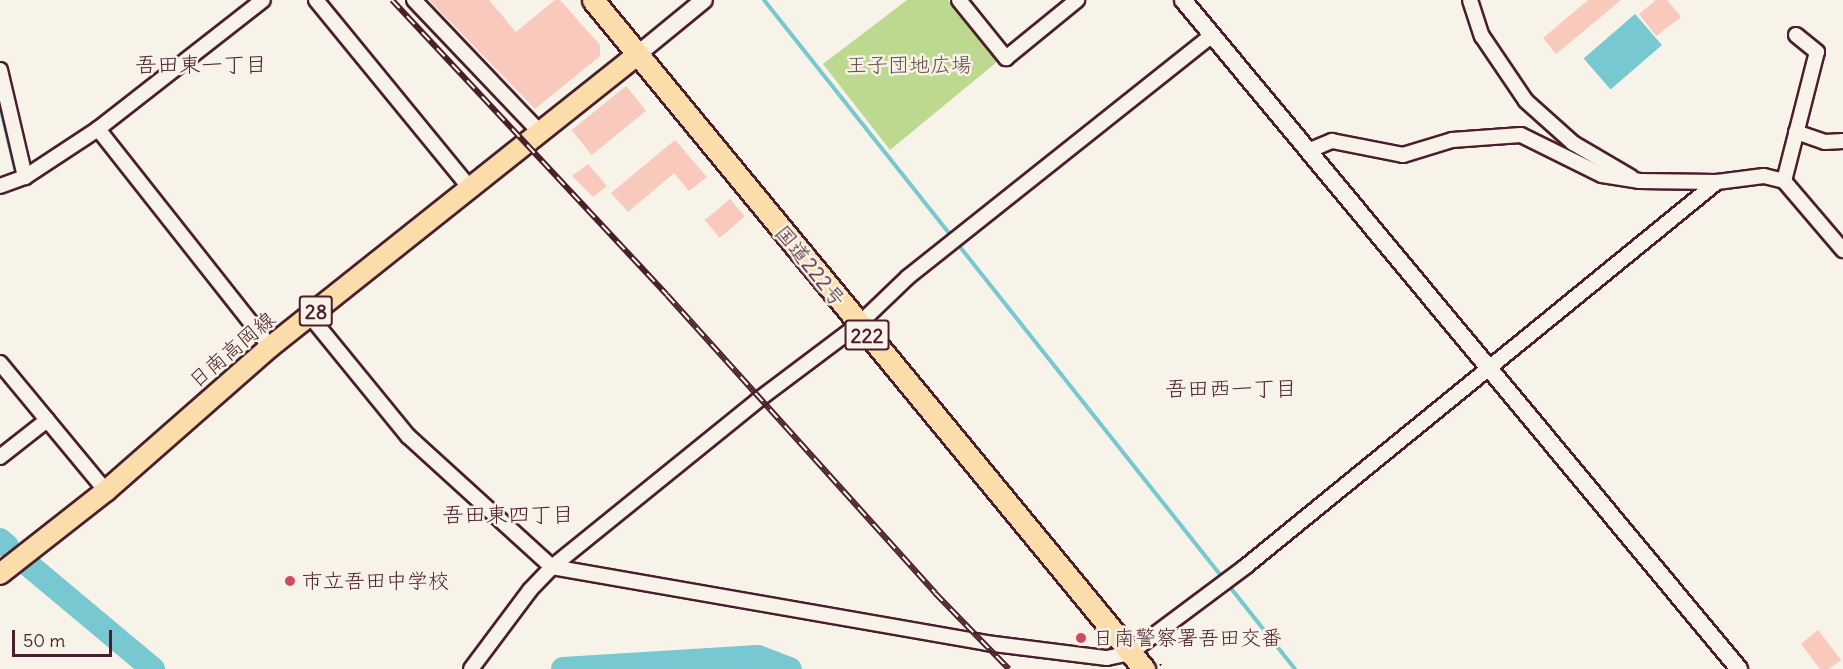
<!DOCTYPE html>
<meta charset="utf-8">
<style>
body{margin:0}
#map{position:relative;width:1843px;height:669px;overflow:hidden;background:#f7f3e8;font-family:Delius,"Klee One",sans-serif}
div>[style]{position:absolute}
.green>*{inset:0;background:#bdd990}
.water>*{inset:0;background:#77c8d1;transform-origin:0 0}
.stream>*{height:4px;margin:-2px;padding:0 2px;transform-origin:2px;border-radius:2px;background:#77c8d1}
.river>*{height:24px;margin:-12px;padding:0 12px;transform-origin:12px;border-radius:12px;background:#77c8d1}
.building>*{inset:0;background:#f8c9bc;transform-origin:0 0}
.path>*{height:2px;margin-top:-1px;transform-origin:0;background:repeating-linear-gradient(90deg,#4a1f2b 0 1.5px,transparent 0 6px)}
.roads{filter:drop-shadow(2px 0 #4a1f2b) drop-shadow(-2px 0 #4a1f2b) drop-shadow(0 2px #4a1f2b) drop-shadow(0 -2px #4a1f2b)}
.minor>*{height:14px;margin:-7px;padding:0 7px;transform-origin:7px;border-radius:7px;background:#f7f3e8}
.tertiary>*{height:16px;margin:-8px;padding:0 8px;transform-origin:8px;border-radius:8px;background:#f7f3e8}
.primary>*{height:20px;margin:-10px;padding:0 10px;transform-origin:10px;border-radius:10px;background:#fbddab}
.trunk>*{height:21px;margin:-10.5px;padding:0 10.5px;transform-origin:10.5px;border-radius:10.5px;background:#fbddab}
.rail>*{height:6px;margin-top:-3px;transform-origin:0;background:repeating-linear-gradient(90deg,#f7f3e8 0 11px,#4a1f2b 0 22px);box-sizing:border-box;border-block:2px solid #4a1f2b}
.dots>*{width:16px;height:16px;translate:-50% -50%;box-sizing:border-box;border:3px solid #f7f3e8;border-radius:50%}
span{translate:-50% -50%;white-space:nowrap;text-align:center;line-height:1.15;-webkit-text-stroke:5px #f7f3e8;paint-order:stroke}
.shield-label span{padding:2px 4px;background:#f7f3e8;border:2px solid;border-radius:4px;-webkit-text-stroke-width:0}
.shield-label{font-size:20px;color:#4a1f2b;font-weight:700}
.park-label{font-size:21px;color:#674e44}
.street-label{font-size:21px;color:#4a1f2b}
.poi-label{font-size:21px;color:#4a1f2b}
.left{translate:0 -50%;text-align:left}
.neighbourhood-label{font-size:22px;color:#4a1f2b}
.scale{position:absolute;left:12px;top:630px;width:100px;height:27px;box-sizing:border-box;border:3px solid #4a1f2b;border-top:0;padding-left:8px;font-size:18px;line-height:21px;white-space:nowrap;color:#4a1f2b;-webkit-text-stroke:4px #f7f3e8;paint-order:stroke}
</style>
<div id="map">
<div class="green">
<i style="clip-path:polygon(907px 0,948px 0,998px 61px,890px 150px,823px 64px)"></i>
</div>
<div class="water">
<i style="left:1635px;top:14px;width:41px;height:68px;rotate:49deg"></i>
</div>
<div class="stream">
<i style="left:764px;top:0;width:854px;rotate:51.56deg"></i>
<i style="left:0;top:106px;width:65px;rotate:76.6deg"></i>
</div>
<div class="river">
<i style="left:0;top:540px;width:9px;rotate:41deg"></i>
<i style="left:25px;top:562px;width:167px;rotate:39.9deg"></i>
<i style="left:563px;top:669px;width:195px;rotate:-3.5deg"></i>
<i style="left:758px;top:657px;width:34px;rotate:21deg"></i>
</div>
<div class="building">
<i style="clip-path:polygon(429px 0,489px 0,516px 32px,555px 0,560px 0,600px 45px,600px 56px,535px 109px)"></i>
<i style="clip-path:polygon(1588px 0,1621px 0,1556px 54px,1543px 38px)"></i>
<i style="clip-path:polygon(1656px 0,1667px 0,1681px 17px,1656px 36px,1639px 14px)"></i>
<i style="left:626px;top:86px;width:32px;height:70px;rotate:51deg"></i>
<i style="clip-path:polygon(675px 140px,707px 177px,689px 191px,674px 173px,628px 212px,611px 193px)"></i>
<i style="clip-path:polygon(588px 164px,607px 186px,593px 197px,572px 176px)"></i>
<i style="left:730px;top:199px;width:23px;height:33px;rotate:50deg"></i>
<i style="clip-path:polygon(1818px 630px,1841px 660px,1829px 669px,1820px 669px,1801px 644px)"></i>
</div>
<div class="path">
<i style="left:1160px;top:664px;width:6px;rotate:51deg"></i>
</div>
<div class="roads">
<div class="minor">
<i style="left:316px;top:0;width:243px;rotate:50.7deg"></i>
<i style="left:414px;top:0;width:180px;rotate:46.4deg"></i>
<i style="left:959px;top:0;width:75px;rotate:51deg"></i>
<i style="left:1006px;top:58px;width:92px;rotate:-39.2deg"></i>
<i style="left:1470px;top:0;width:38px;rotate:72deg"></i>
<i style="left:1482px;top:36px;width:78px;rotate:55.9deg"></i>
<i style="left:1526px;top:101px;width:63px;rotate:41.8deg"></i>
<i style="left:1573px;top:143px;width:67px;rotate:30.4deg"></i>
<i style="left:0;top:70px;width:110px;rotate:76.8deg"></i>
<i style="left:98px;top:129px;width:278px;rotate:51.7deg"></i>
<i style="left:1796px;top:132px;width:31px;rotate:19deg"></i>
<i style="left:1825px;top:142px;width:18px;rotate:-3deg"></i>
<i style="left:1308px;top:151px;width:26px;rotate:-23deg"></i>
<i style="left:1332px;top:141px;width:72px;rotate:11.2deg"></i>
<i style="left:1403px;top:155px;width:51px;rotate:-17deg"></i>
<i style="left:1452px;top:140px;width:69px;rotate:-4.1deg"></i>
<i style="left:1521px;top:135px;width:90px;rotate:26.3deg"></i>
<i style="left:1602px;top:175px;width:37px;rotate:9deg"></i>
<i style="left:1639px;top:181px;width:78px;rotate:0.7deg"></i>
<i style="left:1717px;top:182px;width:47px;rotate:-7.3deg"></i>
<i style="left:1764px;top:176px;width:21px;rotate:14deg"></i>
<i style="left:1784px;top:181px;width:91px;rotate:49.5deg"></i>
<i style="left:1784px;top:181px;width:133px;rotate:-75.7deg"></i>
<i style="left:1817px;top:52px;width:27px;rotate:-141deg"></i>
<i style="left:0;top:186px;width:27px;rotate:-20deg"></i>
<i style="left:25px;top:177px;width:87px;rotate:-33.3deg"></i>
<i style="left:98px;top:129px;width:209px;rotate:-38deg"></i>
<i style="left:310px;top:316px;width:155px;rotate:50.8deg"></i>
<i style="left:408px;top:436px;width:195px;rotate:42.3deg"></i>
<i style="left:552px;top:567px;width:441px;rotate:9.9deg"></i>
<i style="left:986px;top:643px;width:122px;rotate:7.1deg"></i>
<i style="left:1107px;top:658px;width:24px;rotate:-12deg"></i>
<i style="left:1130px;top:653px;width:144px;rotate:-36.8deg"></i>
<i style="left:1245px;top:567px;width:609px;rotate:-39.2deg"></i>
<i style="left:0;top:363px;width:166px;rotate:50.4deg"></i>
<i style="left:0;top:457px;width:60px;rotate:-38.2deg"></i>
<i style="left:471px;top:669px;width:99px;rotate:-53.2deg"></i>
<i style="left:530px;top:590px;width:32px;rotate:-46deg"></i>
<i style="left:552px;top:567px;width:265px;rotate:-39deg"></i>
<i style="left:758px;top:400px;width:125px;rotate:-36.9deg"></i>
<i style="left:858px;top:325px;width:69px;rotate:-43.8deg"></i>
<i style="left:908px;top:277px;width:389px;rotate:-38.5deg"></i>
</div>
<div class="tertiary">
<i style="left:1183px;top:0;width:870px;rotate:50.27deg"></i>
<i style="left:638px;top:54px;width:85px;rotate:-39.3deg"></i>
</div>
<div class="primary">
<i style="left:0;top:574px;width:135px;rotate:-38.1deg"></i>
<i style="left:106px;top:491px;width:218px;rotate:-41.3deg"></i>
<i style="left:270px;top:347px;width:470px;rotate:-38.5deg"></i>
</div>
<div class="trunk">
<i style="left:593px;top:0;width:867px;rotate:50.52deg"></i>
</div>
</div>
<div class="rail">
<i style="left:392px;top:0;width:403px;rotate:47deg"></i>
<i style="left:667px;top:295px;width:401px;rotate:48deg"></i>
<i style="left:935px;top:593px;width:106px;rotate:45.8deg"></i>
</div>
<div class="dots">
<i style="left:290px;top:581px;background:#d1495b"></i>
<i style="left:1081px;top:638px;background:#d1495b"></i>
</div>
<div class="shield-label">
<span style="left:316px;top:311px">28</span>
<span style="left:867px;top:335px">222</span>
</div>
<div class="park-label">
<span style="left:909px;top:65px">王子団地広場</span>
</div>
<div class="street-label">
<span style="left:810px;top:266px;rotate:51deg">国道222号</span>
<span style="left:232px;top:350px;rotate:-40deg">日南高岡線</span>
</div>
<div class="poi-label">
<span class="left" style="left:302px;top:581px">市立吾田中学校</span>
<span class="left" style="left:1093px;top:638px">日南警察署吾田交番</span>
</div>
<div class="neighbourhood-label">
<span style="left:201px;top:65px">吾田東一丁目</span>
<span style="left:1231px;top:389px">吾田西一丁目</span>
<span style="left:508px;top:515px">吾田東四丁目</span>
</div>
<div class="scale">50 m</div>
</div>
